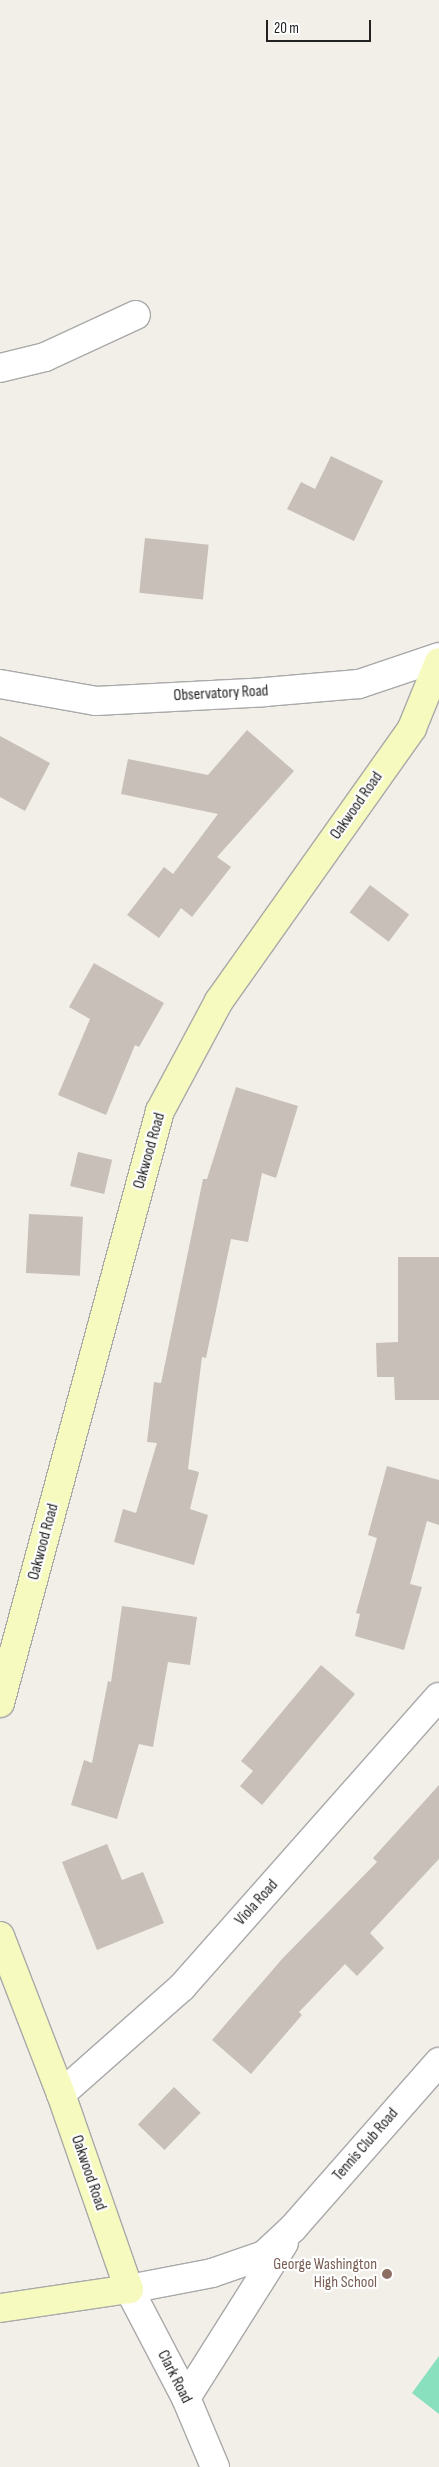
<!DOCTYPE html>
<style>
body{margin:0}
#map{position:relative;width:439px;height:2467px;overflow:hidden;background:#f2efe9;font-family:"Sofia Sans Condensed",sans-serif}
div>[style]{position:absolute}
.pitch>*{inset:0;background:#88e0be}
.building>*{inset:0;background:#c7bfb8;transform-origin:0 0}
.roads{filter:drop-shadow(1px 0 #a9a9a9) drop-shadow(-1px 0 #a9a9a9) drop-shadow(0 1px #a9a9a9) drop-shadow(0 -1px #a9a9a9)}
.minor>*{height:28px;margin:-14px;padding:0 14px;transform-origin:14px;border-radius:14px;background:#fff}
.tertiary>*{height:28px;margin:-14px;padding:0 14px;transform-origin:14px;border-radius:14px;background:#fff}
.secondary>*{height:28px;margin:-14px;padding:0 14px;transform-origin:14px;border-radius:14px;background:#f7fabf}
.dots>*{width:14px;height:14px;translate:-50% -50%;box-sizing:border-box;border:2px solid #fff;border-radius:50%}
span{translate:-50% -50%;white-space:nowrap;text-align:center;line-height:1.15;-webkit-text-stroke:4.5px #fff;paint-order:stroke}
.street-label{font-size:16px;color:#222}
.education-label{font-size:16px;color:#785e54}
.right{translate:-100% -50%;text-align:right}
.scale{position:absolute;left:266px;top:20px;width:105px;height:22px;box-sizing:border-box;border:2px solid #222;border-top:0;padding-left:6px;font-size:15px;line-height:18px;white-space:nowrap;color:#222;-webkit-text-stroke:4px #fff;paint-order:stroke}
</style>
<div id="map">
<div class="pitch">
<i style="clip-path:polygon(439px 2356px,439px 2414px,412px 2393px)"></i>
</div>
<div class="building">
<i style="clip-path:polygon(331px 456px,383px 481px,354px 541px,287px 509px,301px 482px,315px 489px)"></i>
<i style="left:145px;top:538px;width:64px;height:55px;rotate:6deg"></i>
<i style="clip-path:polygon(247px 730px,294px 771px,217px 857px,231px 867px,192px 917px,181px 908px,159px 938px,127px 915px,164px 867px,173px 874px,218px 814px,121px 794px,128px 759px,208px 775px)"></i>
<i style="clip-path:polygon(0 736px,50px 763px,25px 811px,0 797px)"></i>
<i style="left:370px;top:885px;width:49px;height:34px;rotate:37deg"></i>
<i style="clip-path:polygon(94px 963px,164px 1003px,139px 1047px,135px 1045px,106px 1115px,58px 1095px,90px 1019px,69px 1007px)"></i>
<i style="clip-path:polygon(236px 1087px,298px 1106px,276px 1178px,262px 1173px,248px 1242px,231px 1239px,206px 1358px,202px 1357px,188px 1469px,199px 1472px,190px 1509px,208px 1515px,194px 1565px,114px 1542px,123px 1509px,136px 1513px,157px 1443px,147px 1442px,154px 1382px,161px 1383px,203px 1179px,207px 1179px)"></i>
<i style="left:78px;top:1152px;width:35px;height:35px;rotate:13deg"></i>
<i style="left:29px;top:1214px;width:54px;height:59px;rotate:3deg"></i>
<i style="clip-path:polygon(398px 1257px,439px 1257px,439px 1400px,395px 1400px,394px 1377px,377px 1377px,376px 1343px,398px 1342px)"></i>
<i style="clip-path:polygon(387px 1466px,439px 1480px,439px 1525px,427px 1521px,410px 1584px,422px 1587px,404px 1650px,355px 1636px,360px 1614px,356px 1613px,377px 1538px,368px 1535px)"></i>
<i style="clip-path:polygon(122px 1606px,197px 1617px,190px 1665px,168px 1662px,153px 1747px,139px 1744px,117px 1819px,71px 1805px,84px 1760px,92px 1763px,108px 1681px,111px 1682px)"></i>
<i style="clip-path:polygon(321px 1665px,355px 1694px,262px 1805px,240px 1786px,253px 1771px,241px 1761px)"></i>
<i style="clip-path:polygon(439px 1785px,439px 1859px,370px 1933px,384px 1948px,357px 1976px,345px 1964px,299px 2012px,302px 2015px,251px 2074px,212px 2040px,282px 1959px,377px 1862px,373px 1858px)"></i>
<i style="clip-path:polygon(107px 1844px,122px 1880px,143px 1872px,164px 1923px,97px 1950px,62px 1862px)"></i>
<i style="left:174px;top:2087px;width:37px;height:52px;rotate:44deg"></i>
</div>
<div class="roads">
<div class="minor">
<i style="left:0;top:368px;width:46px;rotate:-13.7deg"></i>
<i style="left:45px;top:357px;width:100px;rotate:-24.8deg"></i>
<i style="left:0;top:684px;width:97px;rotate:10deg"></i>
<i style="left:96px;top:701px;width:169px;rotate:-3deg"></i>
<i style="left:265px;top:692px;width:94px;rotate:-4.9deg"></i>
<i style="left:359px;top:684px;width:84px;rotate:-18.6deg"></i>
<i style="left:61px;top:2094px;width:162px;rotate:-41.5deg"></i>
<i style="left:182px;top:1987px;width:387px;rotate:-48.5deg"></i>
<i style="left:129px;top:2289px;width:85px;rotate:-10.9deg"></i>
<i style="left:212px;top:2273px;width:55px;rotate:-19.1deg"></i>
<i style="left:264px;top:2255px;width:40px;rotate:-43deg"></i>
<i style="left:293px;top:2228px;width:221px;rotate:-48.7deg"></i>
<i style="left:186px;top:2398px;width:183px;rotate:-57.7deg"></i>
</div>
<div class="tertiary">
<i style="left:129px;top:2289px;width:123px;rotate:62.4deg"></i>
<i style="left:186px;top:2398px;width:75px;rotate:67.2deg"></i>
</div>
<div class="secondary">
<i style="left:0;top:1703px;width:613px;rotate:-74.88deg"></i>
<i style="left:160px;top:1111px;width:125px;rotate:-61.8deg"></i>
<i style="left:219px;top:1001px;width:334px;rotate:-54.7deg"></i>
<i style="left:412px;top:728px;width:71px;rotate:-67.8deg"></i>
<i style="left:0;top:1936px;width:169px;rotate:68.9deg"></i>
<i style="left:61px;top:2094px;width:207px;rotate:70.8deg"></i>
<i style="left:129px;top:2289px;width:130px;rotate:171.6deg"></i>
</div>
</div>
<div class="dots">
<i style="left:387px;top:2274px;background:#8d6e63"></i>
</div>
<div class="street-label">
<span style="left:221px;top:694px;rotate:-3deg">Observatory Road</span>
<span style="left:357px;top:806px;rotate:-55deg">Oakwood Road</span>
<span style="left:150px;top:1151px;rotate:-74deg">Oakwood Road</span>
<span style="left:44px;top:1542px;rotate:-75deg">Oakwood Road</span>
<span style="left:257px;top:1903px;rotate:-48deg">Viola Road</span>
<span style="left:366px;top:2145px;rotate:-49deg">Tennis Club Road</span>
<span style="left:88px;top:2173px;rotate:71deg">Oakwood Road</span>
<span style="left:174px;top:2377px;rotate:63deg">Clark Road</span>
</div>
<div class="education-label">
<span class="right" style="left:377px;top:2274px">George Washington<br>High School</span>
</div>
<div class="scale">20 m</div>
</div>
